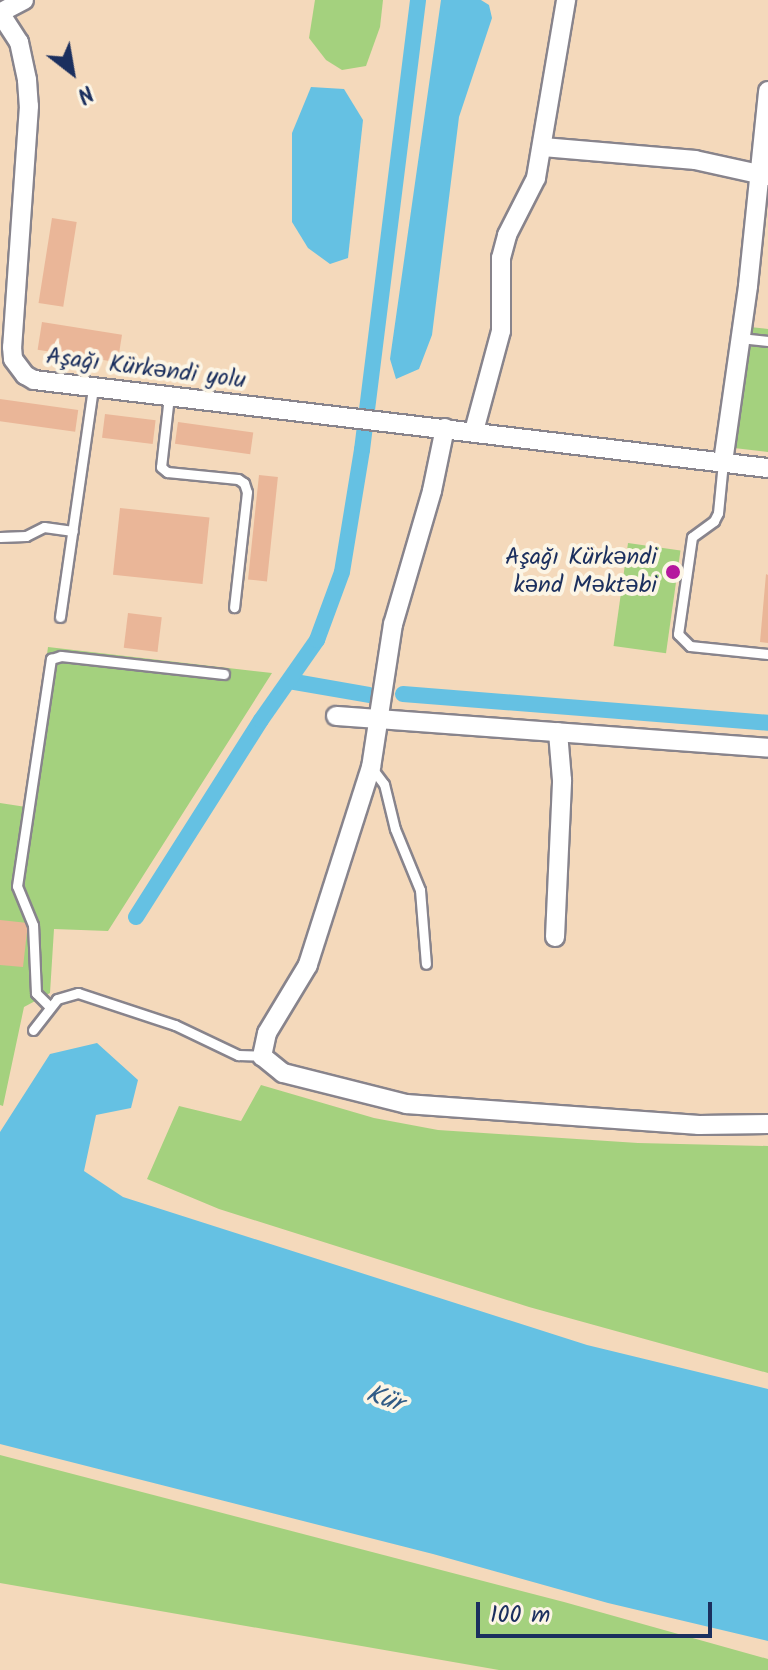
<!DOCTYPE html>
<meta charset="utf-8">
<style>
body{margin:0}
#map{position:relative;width:768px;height:1670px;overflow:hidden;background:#f4d9bb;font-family:Kalam,sans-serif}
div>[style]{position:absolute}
.green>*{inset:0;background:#a4d17e;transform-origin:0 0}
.water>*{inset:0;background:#65c1e3}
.canal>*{height:16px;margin:-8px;padding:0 8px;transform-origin:8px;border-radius:8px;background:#65c1e3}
.building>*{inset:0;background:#eab698;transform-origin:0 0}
.roads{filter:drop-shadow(2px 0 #88848c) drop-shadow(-2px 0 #88848c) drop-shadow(0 2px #88848c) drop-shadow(0 -2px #88848c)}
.service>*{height:9px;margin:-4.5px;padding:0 4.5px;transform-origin:4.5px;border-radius:4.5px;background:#fff}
.minor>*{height:18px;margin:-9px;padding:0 9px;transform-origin:9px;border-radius:9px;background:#fff}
.dots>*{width:22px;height:22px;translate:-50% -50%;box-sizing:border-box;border:4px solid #fcf5e5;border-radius:50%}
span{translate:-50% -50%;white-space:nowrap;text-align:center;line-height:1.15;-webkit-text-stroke:8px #fcf5e5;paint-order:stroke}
.street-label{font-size:24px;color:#1b2f5e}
.poi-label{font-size:24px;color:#1b2f5e}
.right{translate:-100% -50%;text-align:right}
.water-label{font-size:26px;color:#315b86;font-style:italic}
.north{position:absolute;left:32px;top:32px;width:80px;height:80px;-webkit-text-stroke:6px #fcf5e5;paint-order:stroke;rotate:149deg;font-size:22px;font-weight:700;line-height:32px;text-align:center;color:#1b2f5e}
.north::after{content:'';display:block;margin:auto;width:28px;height:36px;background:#1b2f5e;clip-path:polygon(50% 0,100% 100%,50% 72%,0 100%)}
.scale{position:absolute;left:476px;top:1602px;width:236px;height:36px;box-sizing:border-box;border:4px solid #1b2f5e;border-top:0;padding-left:10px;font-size:24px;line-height:28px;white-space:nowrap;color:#1b2f5e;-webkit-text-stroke:6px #fcf5e5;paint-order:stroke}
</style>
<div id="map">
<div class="green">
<i style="clip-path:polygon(315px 0,383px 0,380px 27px,366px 66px,342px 70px,326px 60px,309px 38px)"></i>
<i style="clip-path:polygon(750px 327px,768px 329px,768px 452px,734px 448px)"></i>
<i style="left:628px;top:543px;width:53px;height:104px;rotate:8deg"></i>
<i style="clip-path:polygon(48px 647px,272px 673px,108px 931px,54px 929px,50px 993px,24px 1007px,3px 1106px,0 1105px,0 803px,26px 807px)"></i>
<i style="clip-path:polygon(261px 1085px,374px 1118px,438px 1130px,638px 1143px,768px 1146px,768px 1373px,529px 1307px,219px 1209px,147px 1179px,179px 1106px,241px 1121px)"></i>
<i style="clip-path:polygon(0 1455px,564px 1602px,768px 1659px,768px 1670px,499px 1670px,0 1583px)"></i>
</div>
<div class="water">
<i style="clip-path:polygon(441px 0,481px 0,489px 5px,492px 18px,459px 117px,432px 335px,419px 369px,396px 379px,390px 359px)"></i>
<i style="clip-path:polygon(311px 87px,344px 89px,363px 120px,348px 258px,330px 264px,308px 248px,292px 222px,292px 133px)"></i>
<i style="clip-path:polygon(97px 1043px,138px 1080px,131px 1108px,96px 1115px,84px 1171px,123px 1197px,587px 1345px,768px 1389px,768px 1641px,608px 1603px,433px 1554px,0 1444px,0 1132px,50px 1054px)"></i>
</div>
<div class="canal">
<i style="left:289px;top:681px;width:81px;rotate:9.9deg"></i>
<i style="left:403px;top:694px;width:366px;rotate:4.5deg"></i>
<i style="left:136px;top:917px;width:233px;rotate:-57.6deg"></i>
<i style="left:261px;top:720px;width:98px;rotate:-55deg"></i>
<i style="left:317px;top:640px;width:72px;rotate:-69.8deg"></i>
<i style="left:342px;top:572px;width:124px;rotate:-80.7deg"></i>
<i style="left:362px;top:450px;width:453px;rotate:-82.9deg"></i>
</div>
<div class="building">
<i style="left:52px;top:218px;width:25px;height:86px;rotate:9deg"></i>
<i style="left:42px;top:322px;width:81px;height:28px;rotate:9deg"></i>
<i style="left:0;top:399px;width:79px;height:22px;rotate:8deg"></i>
<i style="left:105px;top:414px;width:51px;height:24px;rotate:7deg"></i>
<i style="left:178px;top:422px;width:76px;height:22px;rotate:8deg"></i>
<i style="left:259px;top:475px;width:19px;height:105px;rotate:6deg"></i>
<i style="left:120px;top:508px;width:90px;height:67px;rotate:6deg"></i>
<i style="clip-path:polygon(766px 574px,768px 575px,768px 643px,760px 642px)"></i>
<i style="left:128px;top:613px;width:34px;height:35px;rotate:7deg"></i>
<i style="clip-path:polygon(0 920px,28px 923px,23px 967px,0 965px)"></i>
</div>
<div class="roads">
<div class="service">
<i style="left:740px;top:338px;width:28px;rotate:6deg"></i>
<i style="left:169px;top:396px;width:71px;rotate:96.4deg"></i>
<i style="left:161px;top:467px;width:8px;rotate:40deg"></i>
<i style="left:167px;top:472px;width:71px;rotate:5.6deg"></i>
<i style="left:238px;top:479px;width:7px;rotate:34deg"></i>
<i style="left:244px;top:483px;width:9px;rotate:72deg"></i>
<i style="left:247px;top:492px;width:116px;rotate:96.4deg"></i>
<i style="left:723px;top:462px;width:51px;rotate:95.6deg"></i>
<i style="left:718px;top:513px;width:9px;rotate:117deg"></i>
<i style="left:714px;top:521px;width:27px;rotate:144deg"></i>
<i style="left:692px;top:537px;width:98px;rotate:98.2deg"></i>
<i style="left:678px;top:634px;width:17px;rotate:45deg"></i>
<i style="left:690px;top:646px;width:78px;rotate:5.9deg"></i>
<i style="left:0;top:537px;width:26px;rotate:-2deg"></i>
<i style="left:26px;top:536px;width:20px;rotate:-27deg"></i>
<i style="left:44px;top:527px;width:29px;rotate:8deg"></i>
<i style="left:60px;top:617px;width:232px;rotate:-81.8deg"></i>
<i style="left:371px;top:767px;width:21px;rotate:53deg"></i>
<i style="left:384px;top:784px;width:46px;rotate:76.3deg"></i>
<i style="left:395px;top:829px;width:66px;rotate:67.7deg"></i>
<i style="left:420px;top:890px;width:74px;rotate:85.4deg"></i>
<i style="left:50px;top:1007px;width:20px;rotate:-135deg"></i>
<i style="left:36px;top:993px;width:68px;rotate:-92.5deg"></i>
<i style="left:33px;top:925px;width:42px;rotate:-112.3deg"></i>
<i style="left:17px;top:886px;width:230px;rotate:-81.5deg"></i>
<i style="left:51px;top:659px;width:10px;rotate:-17deg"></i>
<i style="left:61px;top:656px;width:164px;rotate:6.3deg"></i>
<i style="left:33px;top:1030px;width:39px;rotate:-52deg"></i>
<i style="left:57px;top:999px;width:22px;rotate:-16deg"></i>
<i style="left:78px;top:993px;width:102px;rotate:18.3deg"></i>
<i style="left:175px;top:1025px;width:70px;rotate:25.5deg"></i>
<i style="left:238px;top:1055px;width:24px;rotate:2deg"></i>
</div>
<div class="minor">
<i style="left:24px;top:0;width:27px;rotate:152deg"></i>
<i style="left:0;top:13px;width:35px;rotate:57deg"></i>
<i style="left:19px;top:42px;width:39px;rotate:78deg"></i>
<i style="left:27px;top:80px;width:26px;rotate:86deg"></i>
<i style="left:29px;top:106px;width:242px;rotate:94deg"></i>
<i style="left:12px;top:347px;width:12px;rotate:85deg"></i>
<i style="left:13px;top:359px;width:20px;rotate:53deg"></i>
<i style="left:25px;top:375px;width:10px;rotate:29deg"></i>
<i style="left:34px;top:380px;width:739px;rotate:6.84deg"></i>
<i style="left:543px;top:147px;width:153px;rotate:4.9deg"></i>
<i style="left:695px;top:160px;width:75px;rotate:12.4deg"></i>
<i style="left:445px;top:428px;width:64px;rotate:101.7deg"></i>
<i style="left:432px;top:491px;width:139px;rotate:106.3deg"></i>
<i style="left:393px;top:624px;width:145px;rotate:98.7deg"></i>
<i style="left:371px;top:767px;width:208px;rotate:107.7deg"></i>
<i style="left:308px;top:965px;width:79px;rotate:121.1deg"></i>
<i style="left:267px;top:1033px;width:24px;rotate:102deg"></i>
<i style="left:262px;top:1056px;width:27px;rotate:39deg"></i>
<i style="left:283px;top:1073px;width:127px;rotate:14.1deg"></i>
<i style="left:406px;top:1104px;width:294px;rotate:4.1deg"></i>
<i style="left:699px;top:1125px;width:69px;rotate:-0.8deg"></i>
<i style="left:474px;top:431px;width:104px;rotate:-74.9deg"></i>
<i style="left:501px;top:331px;width:73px;rotate:-90deg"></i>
<i style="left:501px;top:258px;width:24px;rotate:-75deg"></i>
<i style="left:507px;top:235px;width:64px;rotate:-63deg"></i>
<i style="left:536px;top:178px;width:181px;rotate:-80.4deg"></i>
<i style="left:723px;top:462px;width:178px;rotate:-81.9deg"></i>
<i style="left:748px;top:286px;width:196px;rotate:-84.1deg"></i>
<i style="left:336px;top:716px;width:433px;rotate:4.2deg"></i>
<i style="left:555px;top:937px;width:157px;rotate:-87.4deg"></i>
<i style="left:562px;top:780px;width:48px;rotate:-94.8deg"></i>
</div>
</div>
<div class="dots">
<i style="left:673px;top:572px;background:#b5179e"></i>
</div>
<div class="street-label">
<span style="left:146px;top:369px;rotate:7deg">Aşağı Kürkəndi yolu</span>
</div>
<div class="poi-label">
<span class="right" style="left:657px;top:572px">Aşağı Kürkəndi<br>kənd Məktəbi</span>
</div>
<div class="water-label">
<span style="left:384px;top:1400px;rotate:19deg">Kür</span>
</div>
<div class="north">N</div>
<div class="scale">100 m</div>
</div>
